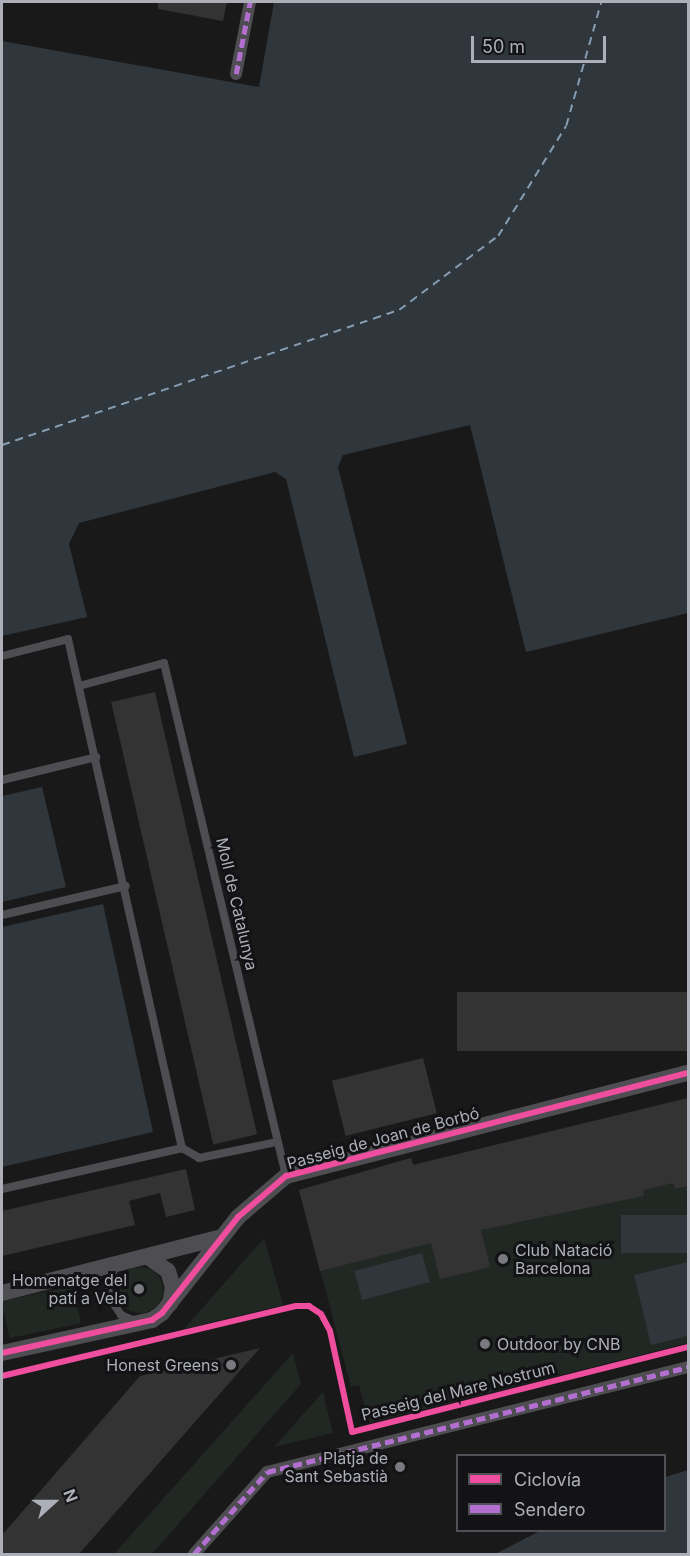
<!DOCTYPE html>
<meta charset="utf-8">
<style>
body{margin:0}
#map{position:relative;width:690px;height:1556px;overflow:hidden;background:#191919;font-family:Inter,sans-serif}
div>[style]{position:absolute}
.green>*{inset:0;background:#212823;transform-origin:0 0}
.round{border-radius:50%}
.water>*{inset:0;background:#2f363c;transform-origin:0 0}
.ferry>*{height:1.5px;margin-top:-0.75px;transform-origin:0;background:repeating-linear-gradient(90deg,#869cb0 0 8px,transparent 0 14px)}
.building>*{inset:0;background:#333334;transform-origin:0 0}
.service>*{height:8px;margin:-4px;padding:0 4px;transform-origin:4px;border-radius:4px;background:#4e4e52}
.pedestrian>*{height:12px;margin:-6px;padding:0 6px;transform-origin:6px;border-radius:6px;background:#4e4e52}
.minor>*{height:16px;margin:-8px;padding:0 8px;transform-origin:8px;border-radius:8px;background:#4e4e52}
.quiet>*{height:4.5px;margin-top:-2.25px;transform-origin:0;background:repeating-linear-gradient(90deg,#b36fd0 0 9px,transparent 0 13.5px)}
.cycleway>*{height:6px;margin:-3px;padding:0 3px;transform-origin:3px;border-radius:3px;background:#ef4d9e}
.dots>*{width:16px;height:16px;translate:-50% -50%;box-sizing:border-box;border:3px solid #131315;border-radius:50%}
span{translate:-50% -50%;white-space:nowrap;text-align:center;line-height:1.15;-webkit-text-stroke:6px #131315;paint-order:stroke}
.street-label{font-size:16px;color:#acafb8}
.poi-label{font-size:16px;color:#acafb8}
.left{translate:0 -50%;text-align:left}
.right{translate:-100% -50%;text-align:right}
.frame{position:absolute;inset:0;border:3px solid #acafb8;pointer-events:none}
.legend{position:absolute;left:456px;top:1454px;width:210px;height:78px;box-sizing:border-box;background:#131315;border:2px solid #505156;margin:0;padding:8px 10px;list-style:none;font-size:18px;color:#acafb8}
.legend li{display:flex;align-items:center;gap:12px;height:30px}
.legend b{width:30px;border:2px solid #505156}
.north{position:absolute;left:24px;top:1472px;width:60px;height:60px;-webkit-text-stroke:4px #131315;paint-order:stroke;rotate:69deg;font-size:16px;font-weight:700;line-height:24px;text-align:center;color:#acafb8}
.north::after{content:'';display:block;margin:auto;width:21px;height:27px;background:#acafb8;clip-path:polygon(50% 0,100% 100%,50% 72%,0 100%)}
.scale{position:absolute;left:471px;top:36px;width:135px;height:27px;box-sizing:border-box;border:3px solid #acafb8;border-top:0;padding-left:8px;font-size:18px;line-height:21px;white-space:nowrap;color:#acafb8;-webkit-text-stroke:4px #131315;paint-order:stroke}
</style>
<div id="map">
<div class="green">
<i style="clip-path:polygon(688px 1098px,688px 1343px,369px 1423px,359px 1385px,351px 1387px,299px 1190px,411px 1158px,414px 1165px)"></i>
<i style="clip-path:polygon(264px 1238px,283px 1305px,184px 1329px)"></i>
<i class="round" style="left:117px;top:1267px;width:46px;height:46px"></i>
<i style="left:73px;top:1286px;width:38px;height:73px;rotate:78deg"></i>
<i style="clip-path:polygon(293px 1353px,301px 1384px,152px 1554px,114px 1554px)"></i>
<i style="clip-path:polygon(323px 1392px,333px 1433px,274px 1447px)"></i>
</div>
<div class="water">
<i style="clip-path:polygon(274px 2px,688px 2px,688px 613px,526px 652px,470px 425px,343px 455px,338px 467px,407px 744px,354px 757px,286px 479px,275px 472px,79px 523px,69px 544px,87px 617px,2px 636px,2px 41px,259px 87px)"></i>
<i style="clip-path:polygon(42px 787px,66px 887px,2px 902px,2px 796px)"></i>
<i style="clip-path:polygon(103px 904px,153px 1132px,2px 1167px,2px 927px)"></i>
<i style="left:688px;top:1215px;width:38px;height:67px;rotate:90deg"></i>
<i style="left:422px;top:1253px;width:30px;height:70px;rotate:75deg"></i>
<i style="clip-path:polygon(688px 1262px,688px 1336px,651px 1345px,634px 1275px)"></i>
<i style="clip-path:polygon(688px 1470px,688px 1554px,495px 1554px,540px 1531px,664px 1530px,665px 1477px)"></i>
</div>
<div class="ferry">
<i style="left:2px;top:445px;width:419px;rotate:-18.8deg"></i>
<i style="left:399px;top:310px;width:124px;rotate:-36.8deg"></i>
<i style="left:498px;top:236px;width:129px;rotate:-58.3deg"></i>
<i style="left:566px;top:126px;width:129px;rotate:-74.2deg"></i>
</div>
<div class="building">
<i style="clip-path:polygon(158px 2px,227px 2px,223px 21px,158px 9px)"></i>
<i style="left:155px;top:692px;width:454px;height:45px;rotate:77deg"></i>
<i style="left:688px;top:992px;width:59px;height:231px;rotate:90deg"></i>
<i style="left:423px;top:1058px;width:57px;height:94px;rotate:76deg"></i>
<i style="clip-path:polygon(688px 1098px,688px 1186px,675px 1189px,673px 1183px,643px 1190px,644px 1196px,481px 1230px,490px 1267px,440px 1279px,431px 1243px,320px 1271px,299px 1190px,411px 1158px,413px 1165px)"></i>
<i style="clip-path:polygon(186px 1169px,195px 1210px,166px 1217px,160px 1193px,129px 1201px,135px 1225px,2px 1256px,2px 1211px)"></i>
<i style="clip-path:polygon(260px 1348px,79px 1554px,2px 1554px,2px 1535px,140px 1376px)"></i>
</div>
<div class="service">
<i style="left:2px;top:656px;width:68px;rotate:-14.4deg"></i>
<i style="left:68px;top:639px;width:522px;rotate:77.38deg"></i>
<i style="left:79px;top:686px;width:88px;rotate:-15.1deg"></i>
<i style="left:164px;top:663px;width:527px;rotate:76.62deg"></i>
<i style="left:2px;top:780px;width:97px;rotate:-13.7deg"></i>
<i style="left:2px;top:915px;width:127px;rotate:-13.2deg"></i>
<i style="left:2px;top:1189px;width:185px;rotate:-12.8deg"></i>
<i style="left:182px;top:1148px;width:20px;rotate:30deg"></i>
<i style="left:199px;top:1158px;width:80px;rotate:-11.6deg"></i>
<i style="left:117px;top:1266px;width:12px;rotate:125deg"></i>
<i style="left:110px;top:1276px;width:21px;rotate:93deg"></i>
<i style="left:109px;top:1297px;width:22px;rotate:56deg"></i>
<i style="left:121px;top:1315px;width:15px;rotate:23deg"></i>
</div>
<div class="pedestrian">
<i style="left:236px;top:74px;width:73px;rotate:-79deg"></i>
<i style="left:194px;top:1554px;width:110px;rotate:-48.3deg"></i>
<i style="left:267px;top:1472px;width:434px;rotate:-14deg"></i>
</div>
<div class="minor">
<i style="left:148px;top:1257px;width:24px;rotate:35deg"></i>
<i style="left:168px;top:1271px;width:17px;rotate:73deg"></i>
<i style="left:173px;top:1287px;width:17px;rotate:100deg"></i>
<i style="left:2px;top:1293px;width:226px;rotate:-14.3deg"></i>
<i style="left:2px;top:1353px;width:154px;rotate:-12.4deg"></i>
<i style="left:152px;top:1320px;width:12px;rotate:-35deg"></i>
<i style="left:162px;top:1313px;width:122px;rotate:-51.6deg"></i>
<i style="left:238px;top:1217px;width:63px;rotate:-40.5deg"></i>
<i style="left:286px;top:1176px;width:415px;rotate:-14.4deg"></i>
</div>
<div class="quiet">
<i style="left:236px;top:74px;width:73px;rotate:-79deg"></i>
<i style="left:194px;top:1554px;width:110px;rotate:-48.3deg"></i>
<i style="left:267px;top:1472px;width:434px;rotate:-14deg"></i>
</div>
<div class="cycleway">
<i style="left:2px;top:1353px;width:154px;rotate:-12.4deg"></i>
<i style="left:152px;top:1320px;width:12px;rotate:-35deg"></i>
<i style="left:162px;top:1313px;width:122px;rotate:-51.6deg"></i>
<i style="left:238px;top:1217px;width:63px;rotate:-40.5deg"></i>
<i style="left:286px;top:1176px;width:415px;rotate:-14.4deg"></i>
<i style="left:2px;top:1376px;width:302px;rotate:-13.4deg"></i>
<i style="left:296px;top:1306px;width:13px"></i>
<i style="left:309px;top:1306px;width:14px;rotate:34deg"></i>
<i style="left:321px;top:1314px;width:19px;rotate:62deg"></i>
<i style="left:330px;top:1331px;width:103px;rotate:77.7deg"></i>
<i style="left:352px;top:1432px;width:347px;rotate:-14.2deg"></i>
</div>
<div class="dots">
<i style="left:503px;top:1259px;background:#797a80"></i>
<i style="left:139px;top:1289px;background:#797a80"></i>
<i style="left:485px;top:1344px;background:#797a80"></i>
<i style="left:231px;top:1365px;background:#797a80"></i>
<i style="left:400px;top:1467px;background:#797a80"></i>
</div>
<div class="street-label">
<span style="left:237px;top:904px;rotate:77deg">Moll de Catalunya</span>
<span style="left:383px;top:1138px;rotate:-15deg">Passeig de Joan de Borbó</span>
<span style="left:458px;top:1391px;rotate:-14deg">Passeig del Mare Nostrum</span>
</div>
<div class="poi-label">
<span class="left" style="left:515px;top:1259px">Club Natació<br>Barcelona</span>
<span class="right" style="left:127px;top:1289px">Homenatge del<br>patí a Vela</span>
<span class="left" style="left:497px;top:1344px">Outdoor by CNB</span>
<span class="right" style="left:219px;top:1365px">Honest Greens</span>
<span class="right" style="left:388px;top:1467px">Platja de<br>Sant Sebastià</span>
</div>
<div class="frame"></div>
<ul class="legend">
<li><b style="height:8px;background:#ef4d9e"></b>Ciclovía</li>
<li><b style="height:8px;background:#b36fd0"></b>Sendero</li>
</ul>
<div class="north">N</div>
<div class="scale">50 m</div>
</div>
